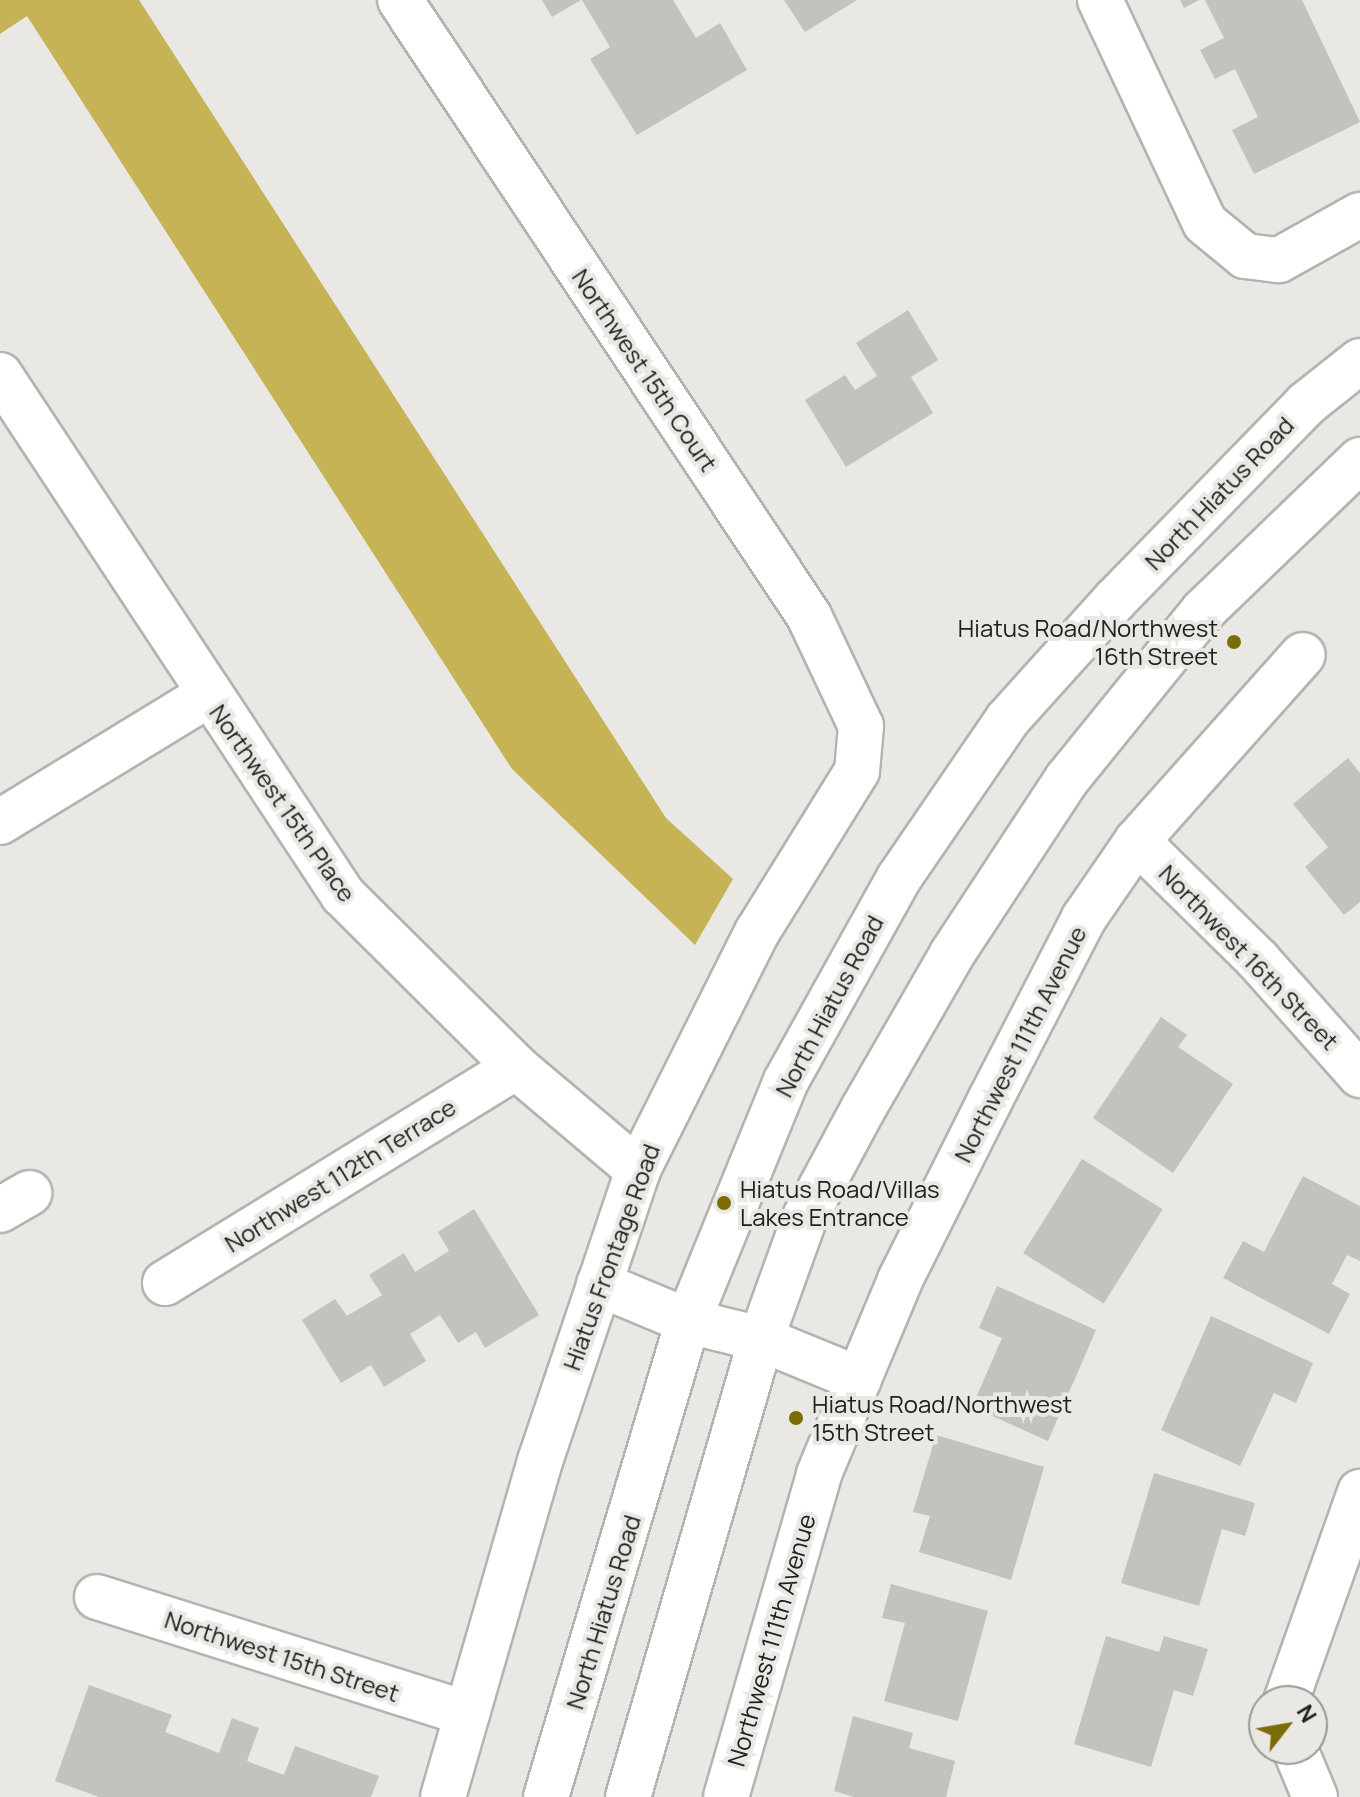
<!DOCTYPE html>
<style>
body{margin:0}
#map{position:relative;width:1360px;height:1797px;overflow:hidden;background:#e9e8e4;font-family:Manrope,sans-serif}
div>[style]{position:absolute}
.water>*{inset:0;background:#c6b355}
.building>*{inset:0;background:#c2c2be;transform-origin:0 0}
.roads{filter:drop-shadow(2px 0 #b4b3af) drop-shadow(-2px 0 #b4b3af) drop-shadow(0 2px #b4b3af) drop-shadow(0 -2px #b4b3af)}
.minor>*{height:44px;margin:-22px;padding:0 22px;transform-origin:22px;border-radius:22px;background:#fff}
.secondary>*{height:44px;margin:-22px;padding:0 22px;transform-origin:22px;border-radius:22px;background:#fff}
.dots>*{width:22px;height:22px;translate:-50% -50%;box-sizing:border-box;border:4px solid #e9e8e4;border-radius:50%}
span{translate:-50% -50%;white-space:nowrap;text-align:center;line-height:1.15;-webkit-text-stroke:8px #e9e8e4;paint-order:stroke}
.street-label{font-size:24px;color:#20201f}
.poi-label{font-size:24px;color:#20201f}
.right{translate:-100% -50%;text-align:right}
.left{translate:0 -50%;text-align:left}
.north{position:absolute;left:1248px;top:1685px;width:80px;height:80px;box-sizing:border-box;background:#e9e8e4;border:2px solid #999895;border-radius:50%;rotate:59deg;font-size:22px;font-weight:700;line-height:32px;text-align:center;color:#20201f}
.north::after{content:'';display:block;margin:auto;width:28px;height:36px;background:#7c6c06;clip-path:polygon(50% 0,100% 100%,50% 72%,0 100%)}
</style>
<div id="map">
<div class="water">
<i style="clip-path:polygon(0 0,139px 0,666px 818px,733px 879px,695px 945px,512px 769px,27px 16px,0 34px)"></i>
</div>
<div class="building">
<i style="clip-path:polygon(542px 0,581px 0,552px 17px)"></i>
<i style="clip-path:polygon(582px 0,673px 0,696px 38px,720px 23px,747px 70px,637px 135px,590px 59px,610px 47px)"></i>
<i style="clip-path:polygon(784px 0,857px 0,805px 32px)"></i>
<i style="clip-path:polygon(1180px 0,1199px 0,1184px 8px)"></i>
<i style="clip-path:polygon(1205px 0,1302px 0,1360px 122px,1254px 174px,1232px 130px,1258px 117px,1235px 69px,1215px 79px,1200px 50px,1224px 38px)"></i>
<i style="clip-path:polygon(908px 310px,938px 360px,911px 377px,933px 413px,846px 467px,805px 400px,845px 375px,855px 390px,877px 376px,856px 343px)"></i>
<i style="clip-path:polygon(1348px 758px,1360px 773px,1360px 902px,1344px 915px,1305px 867px,1328px 847px,1293px 804px)"></i>
<i style="clip-path:polygon(1161px 1017px,1187px 1035px,1178px 1047px,1233px 1084px,1173px 1173px,1093px 1118px)"></i>
<i style="left:1082px;top:1159px;width:95px;height:111px;rotate:32deg"></i>
<i style="clip-path:polygon(1303px 1176px,1360px 1206px,1360px 1261px,1347px 1255px,1332px 1284px,1350px 1294px,1329px 1334px,1223px 1278px,1243px 1241px,1264px 1252px)"></i>
<i style="clip-path:polygon(474px 1209px,539px 1315px,485px 1348px,476px 1332px,458px 1343px,440px 1315px,410px 1334px,426px 1361px,384px 1387px,371px 1365px,341px 1383px,302px 1320px,335px 1299px,347px 1316px,382px 1295px,369px 1275px,404px 1253px,415px 1272px,449px 1251px,438px 1232px)"></i>
<i style="clip-path:polygon(997px 1286px,1096px 1330px,1048px 1441px,972px 1407px,1002px 1338px,979px 1328px)"></i>
<i style="clip-path:polygon(1211px 1316px,1313px 1363px,1296px 1403px,1274px 1393px,1240px 1466px,1161px 1430px)"></i>
<i style="clip-path:polygon(936px 1435px,1044px 1467px,1011px 1580px,919px 1552px,930px 1516px,913px 1512px)"></i>
<i style="clip-path:polygon(1154px 1473px,1255px 1503px,1245px 1536px,1222px 1529px,1199px 1606px,1121px 1583px)"></i>
<i style="clip-path:polygon(891px 1584px,988px 1611px,958px 1721px,884px 1701px,905px 1623px,882px 1618px)"></i>
<i style="clip-path:polygon(1106px 1636px,1159px 1652px,1164px 1636px,1208px 1649px,1193px 1696px,1174px 1690px,1151px 1767px,1074px 1744px)"></i>
<i style="clip-path:polygon(89px 1685px,172px 1715px,165px 1732px,219px 1753px,232px 1718px,259px 1728px,247px 1761px,284px 1775px,295px 1746px,379px 1776px,371px 1797px,99px 1797px,55px 1781px)"></i>
<i style="clip-path:polygon(853px 1716px,913px 1733px,909px 1748px,955px 1761px,946px 1797px,854px 1797px,834px 1791px)"></i>
</div>
<div class="roads">
<div class="minor">
<i style="left:400px;top:0;width:739px;rotate:56.42deg"></i>
<i style="left:809px;top:616px;width:122px;rotate:64.7deg"></i>
<i style="left:861px;top:726px;width:45px;rotate:95.1deg"></i>
<i style="left:857px;top:771px;width:190px;rotate:121.8deg"></i>
<i style="left:757px;top:932px;width:266px;rotate:116.6deg"></i>
<i style="left:638px;top:1170px;width:307px;rotate:108.6deg"></i>
<i style="left:540px;top:1461px;width:350px;rotate:106.1deg"></i>
<i style="left:1100px;top:0;width:246px;rotate:64.8deg"></i>
<i style="left:1205px;top:223px;width:52px;rotate:39.5deg"></i>
<i style="left:1245px;top:256px;width:34px;rotate:7deg"></i>
<i style="left:1279px;top:260px;width:93px;rotate:-29.1deg"></i>
<i style="left:0;top:375px;width:623px;rotate:56.59deg"></i>
<i style="left:343px;top:895px;width:244px;rotate:44.8deg"></i>
<i style="left:516px;top:1067px;width:160px;rotate:40.2deg"></i>
<i style="left:0;top:822px;width:244px;rotate:-31.4deg"></i>
<i style="left:1137px;top:841px;width:170px;rotate:44.5deg"></i>
<i style="left:1258px;top:960px;width:154px;rotate:48.4deg"></i>
<i style="left:0;top:1210px;width:34px;rotate:-30deg"></i>
<i style="left:165px;top:1283px;width:412px;rotate:-31.6deg"></i>
<i style="left:599px;top:1284px;width:96px;rotate:22.6deg"></i>
<i style="left:761px;top:1339px;width:106px;rotate:22.2deg"></i>
<i style="left:97px;top:1597px;width:388px;rotate:17.5deg"></i>
<i style="left:1286px;top:1701px;width:222px;rotate:-70.5deg"></i>
<i style="left:1295px;top:1749px;width:52px;rotate:67.4deg"></i>
<i style="left:726px;top:1797px;width:336px;rotate:-73.9deg"></i>
<i style="left:819px;top:1474px;width:210px;rotate:-67.3deg"></i>
<i style="left:900px;top:1280px;width:199px;rotate:-63.4deg"></i>
<i style="left:989px;top:1102px;width:207px;rotate:-62.7deg"></i>
<i style="left:1084px;top:918px;width:93px;rotate:-55.5deg"></i>
<i style="left:1137px;top:841px;width:249px;rotate:-48.3deg"></i>
</div>
<div class="secondary">
<i style="left:688px;top:1321px;width:75px;rotate:13.9deg"></i>
<i style="left:546px;top:1797px;width:497px;rotate:-73.4deg"></i>
<i style="left:688px;top:1321px;width:259px;rotate:-67.8deg"></i>
<i style="left:786px;top:1081px;width:232px;rotate:-60.9deg"></i>
<i style="left:899px;top:878px;width:191px;rotate:-55.6deg"></i>
<i style="left:1007px;top:720px;width:161px;rotate:-48deg"></i>
<i style="left:1115px;top:600px;width:274px;rotate:-45.7deg"></i>
<i style="left:1306px;top:404px;width:69px;rotate:-38.5deg"></i>
<i style="left:628px;top:1797px;width:477px;rotate:-73.8deg"></i>
<i style="left:761px;top:1339px;width:130px;rotate:-70.2deg"></i>
<i style="left:805px;top:1217px;width:123px;rotate:-61.8deg"></i>
<i style="left:863px;top:1109px;width:179px;rotate:-60.1deg"></i>
<i style="left:952px;top:954px;width:209px;rotate:-56.7deg"></i>
<i style="left:1067px;top:779px;width:216px;rotate:-51deg"></i>
<i style="left:1203px;top:611px;width:218px;rotate:-43.9deg"></i>
</div>
</div>
<div class="dots">
<i style="left:1234px;top:642px;background:#7c6c06"></i>
<i style="left:724px;top:1203px;background:#7c6c06"></i>
<i style="left:796px;top:1418px;background:#7c6c06"></i>
</div>
<div class="street-label">
<span style="left:645px;top:370px;rotate:56deg">Northwest 15th Court</span>
<span style="left:1219px;top:493px;rotate:-46deg">North Hiatus Road</span>
<span style="left:283px;top:803px;rotate:55deg">Northwest 15th Place</span>
<span style="left:1249px;top:957px;rotate:46deg">Northwest 16th Street</span>
<span style="left:829px;top:1006px;rotate:-62deg">North Hiatus Road</span>
<span style="left:1020px;top:1044px;rotate:-63deg">Northwest 111th Avenue</span>
<span style="left:340px;top:1175px;rotate:-32deg">Northwest 112th Terrace</span>
<span style="left:611px;top:1257px;rotate:-70deg">Hiatus Frontage Road</span>
<span style="left:603px;top:1612px;rotate:-73deg">North Hiatus Road</span>
<span style="left:771px;top:1640px;rotate:-74deg">Northwest 111th Avenue</span>
<span style="left:282px;top:1656px;rotate:18deg">Northwest 15th Street</span>
</div>
<div class="poi-label">
<span class="right" style="left:1218px;top:642px">Hiatus Road/Northwest<br>16th Street</span>
<span class="left" style="left:740px;top:1203px">Hiatus Road/Villas<br>Lakes Entrance</span>
<span class="left" style="left:812px;top:1418px">Hiatus Road/Northwest<br>15th Street</span>
</div>
<div class="north">N</div>
</div>
